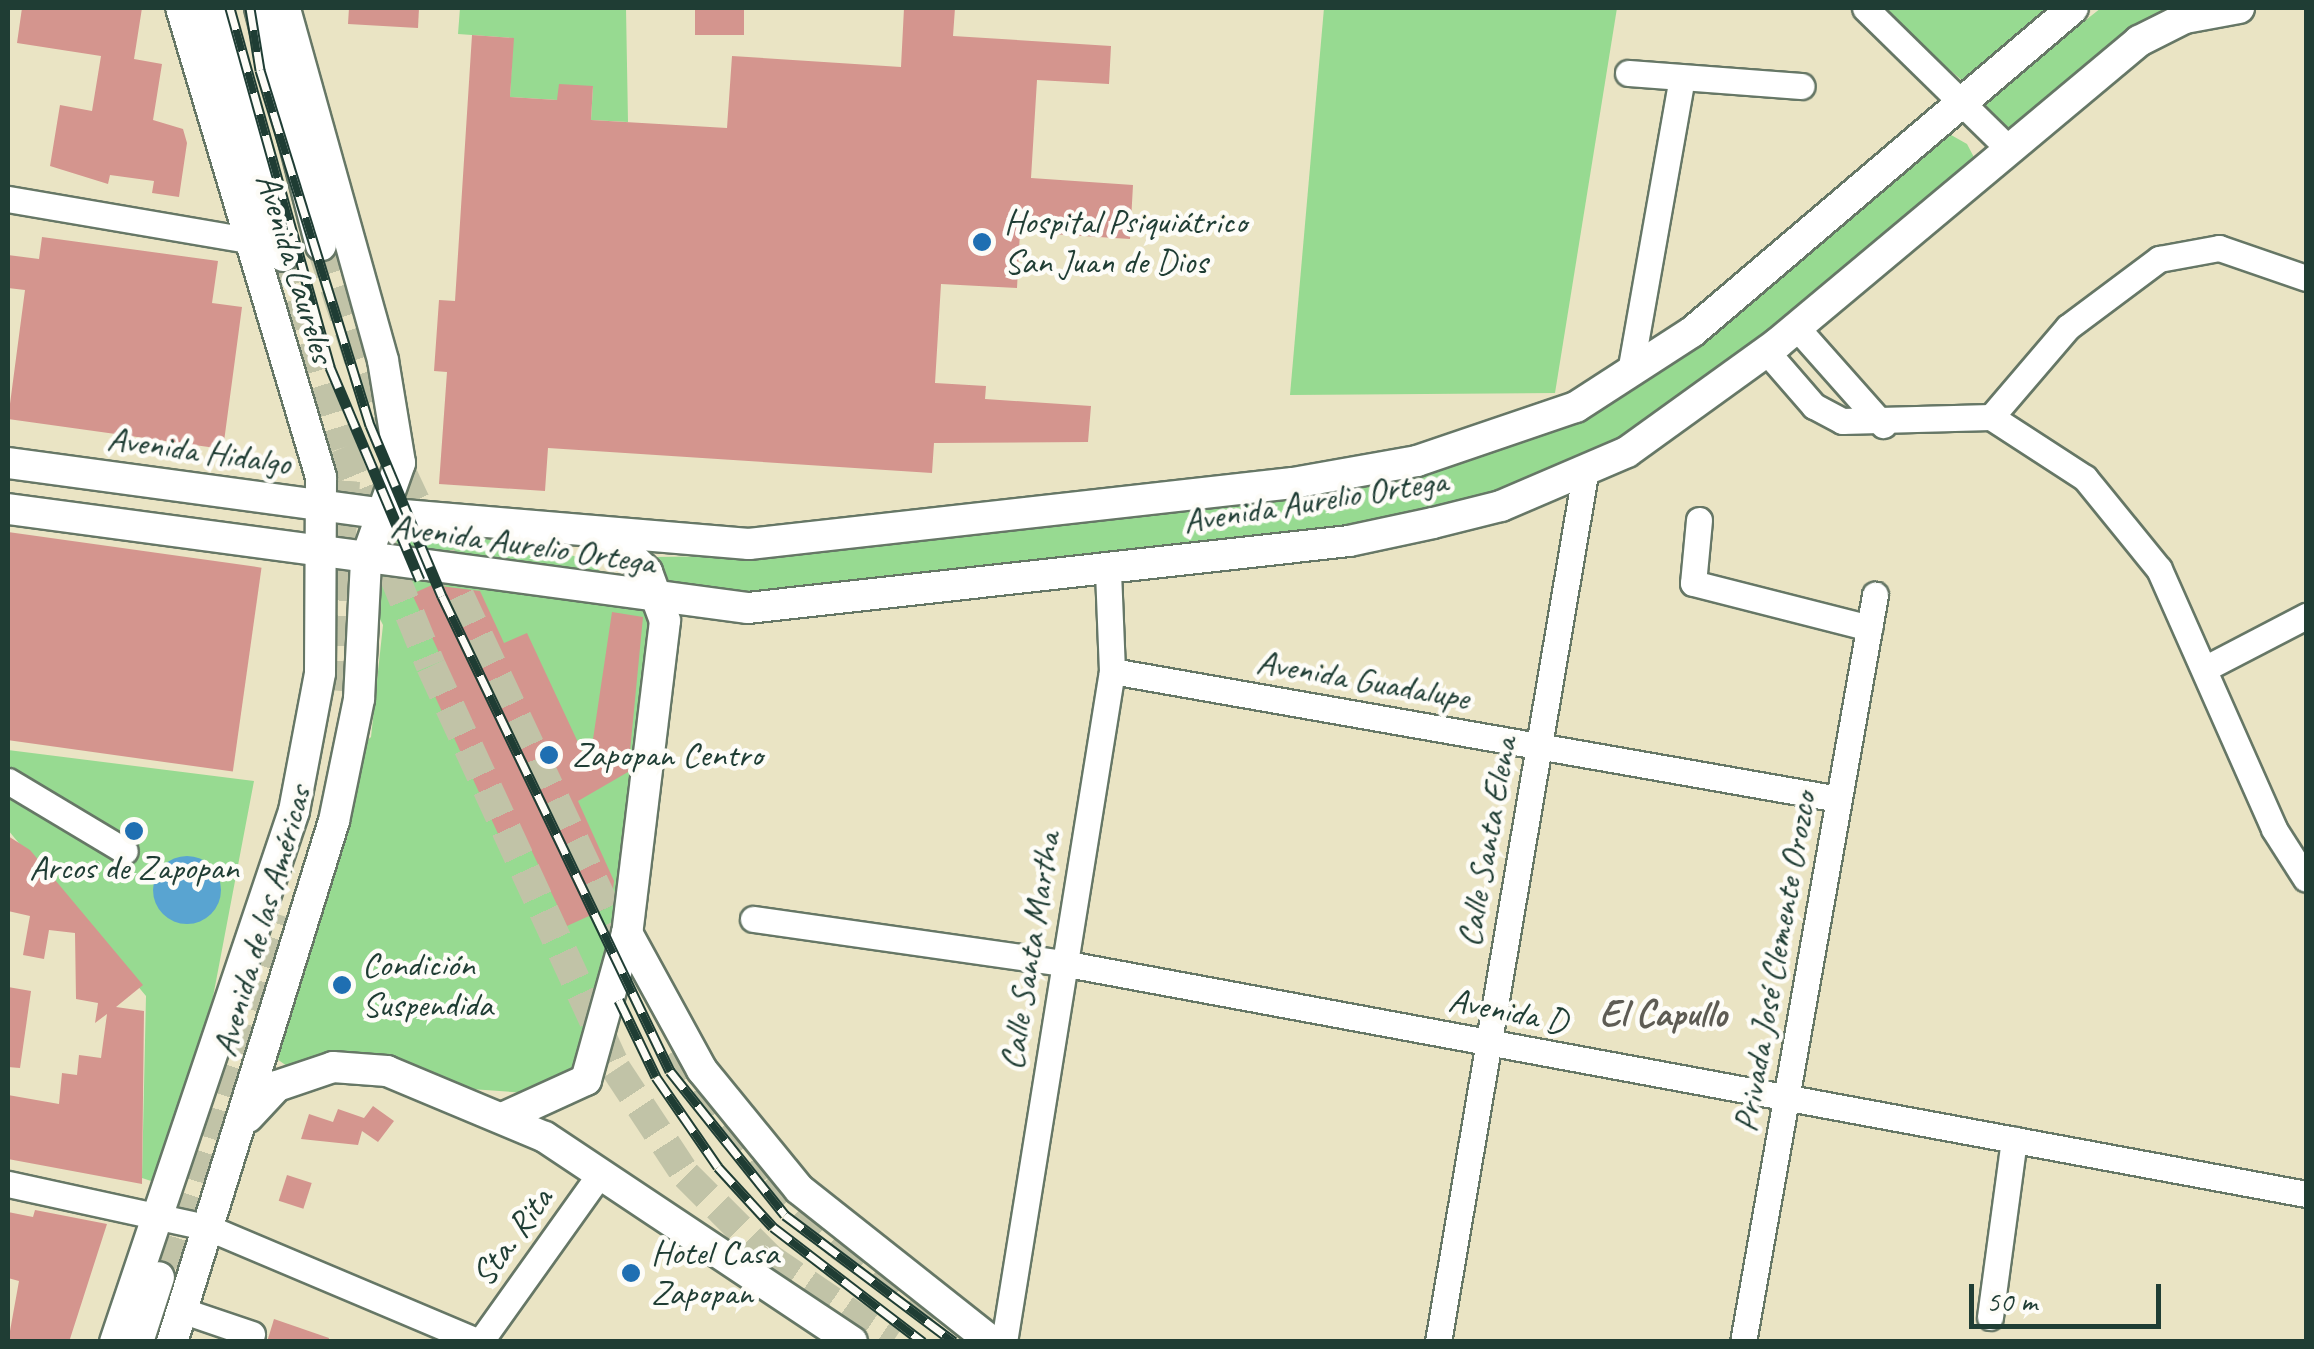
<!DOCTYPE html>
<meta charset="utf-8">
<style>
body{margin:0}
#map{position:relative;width:2314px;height:1349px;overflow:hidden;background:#eae4c4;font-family:Caveat,sans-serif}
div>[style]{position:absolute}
.green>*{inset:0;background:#97da91}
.water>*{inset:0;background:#59a4d1}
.round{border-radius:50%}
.building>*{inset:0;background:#d4958e;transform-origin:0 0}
.major-tunnel>*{height:30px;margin-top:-15px;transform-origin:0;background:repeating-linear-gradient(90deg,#c1c3a7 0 30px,transparent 0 45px)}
.roads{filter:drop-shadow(2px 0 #676) drop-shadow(-2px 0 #676) drop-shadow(0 2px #676) drop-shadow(0 -2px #676)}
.minor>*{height:25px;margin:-12.5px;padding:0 12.5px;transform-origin:12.5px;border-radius:12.5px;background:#fff}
.major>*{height:30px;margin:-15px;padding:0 15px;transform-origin:15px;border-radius:15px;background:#fff}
.rail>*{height:11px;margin-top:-5.5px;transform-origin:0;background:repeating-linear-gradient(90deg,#fdfcf7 0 22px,#1f3d34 0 44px);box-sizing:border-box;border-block:2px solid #1f3d34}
.dots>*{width:28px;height:28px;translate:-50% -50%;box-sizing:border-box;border:5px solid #fdfcf7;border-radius:50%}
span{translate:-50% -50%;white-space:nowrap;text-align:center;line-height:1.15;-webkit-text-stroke:9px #fdfcf7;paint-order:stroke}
.poi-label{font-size:35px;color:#1f3d34}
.left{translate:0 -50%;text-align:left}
.street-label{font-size:35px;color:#1f3d34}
.neighbourhood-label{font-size:38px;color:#5e5c54;font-weight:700}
.frame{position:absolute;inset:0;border:10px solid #1f3d34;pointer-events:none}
.scale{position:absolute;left:1969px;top:1284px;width:192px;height:45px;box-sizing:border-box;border:5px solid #1f3d34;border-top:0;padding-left:12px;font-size:30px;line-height:35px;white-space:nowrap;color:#1f3d34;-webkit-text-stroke:8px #fdfcf7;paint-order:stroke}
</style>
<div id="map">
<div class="green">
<i style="clip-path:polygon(460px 8px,626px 8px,628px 122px,591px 120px,593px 86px,557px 100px,510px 97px,513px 38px,458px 34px)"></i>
<i style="clip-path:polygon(1324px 8px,1617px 8px,1555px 393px,1290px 395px)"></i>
<i style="clip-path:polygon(1876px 8px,2054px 8px,1964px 82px)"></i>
<i style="clip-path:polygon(2101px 8px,2242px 8px,2182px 17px,2013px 143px,1979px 105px)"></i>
<i style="clip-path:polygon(1944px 131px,1967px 144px,1978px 165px,1663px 420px,1520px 493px,1360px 532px,680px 602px,664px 583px,655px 557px,802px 555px,1119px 513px,1573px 417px)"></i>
<i style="clip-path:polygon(391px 527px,541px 546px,587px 560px,613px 582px,389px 552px)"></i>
<i style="clip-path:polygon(379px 571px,654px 612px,625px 864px,588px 1037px,575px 1066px,527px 1093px,471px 1089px,365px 1056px,287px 1066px,274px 1057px,359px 748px,371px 737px,383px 625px,370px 599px)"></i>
<i style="clip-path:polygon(8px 750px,254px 781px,213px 997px,154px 1182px,142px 1178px,146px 996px,8px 830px)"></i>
</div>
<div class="water">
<i class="round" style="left:153px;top:856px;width:68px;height:68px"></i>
</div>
<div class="building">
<i style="clip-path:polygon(22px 8px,142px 8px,134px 59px,162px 64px,153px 120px,183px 129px,187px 143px,179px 197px,152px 193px,154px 181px,110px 175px,108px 184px,50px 166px,60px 105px,92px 111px,101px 56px,17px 43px)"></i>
<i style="clip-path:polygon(349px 8px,419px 8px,418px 28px,348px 24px)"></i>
<i style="left:695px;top:8px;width:49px;height:27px"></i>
<i style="clip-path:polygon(904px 8px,955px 8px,953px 36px,1111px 46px,1109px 84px,1037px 80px,1031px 178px,1133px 185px,1130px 239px,1020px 232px,1017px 288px,941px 284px,935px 383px,986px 386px,985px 399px,1091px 406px,1088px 442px,934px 443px,932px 473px,548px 448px,545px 491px,439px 484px,447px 372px,434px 371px,439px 300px,455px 301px,472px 35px,514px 38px,510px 97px,557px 100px,559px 84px,593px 86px,591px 120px,727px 128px,732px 56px,901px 67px)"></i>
<i style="clip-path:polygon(42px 237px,218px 261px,212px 303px,242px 307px,223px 449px,8px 419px,25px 290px,8px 288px,8px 255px,39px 259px)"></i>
<i style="left:8px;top:532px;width:256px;height:206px;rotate:8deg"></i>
<i style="clip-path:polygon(432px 585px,480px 591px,504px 643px,527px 633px,589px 766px,612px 612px,643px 617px,628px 772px,578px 801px,614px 881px,611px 906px,567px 926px,521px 828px,500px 838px,427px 679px,447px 670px,412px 594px)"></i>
<i style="clip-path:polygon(8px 836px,30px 850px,143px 985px,116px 1007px,144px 1011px,142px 1184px,8px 1159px,8px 1095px,59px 1104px,62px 1073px,77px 1075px,79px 1055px,101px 1058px,107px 1014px,95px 1023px,98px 1003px,76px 999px,75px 933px,49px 930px,44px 959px,23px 955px,30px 916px,8px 911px)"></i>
<i style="clip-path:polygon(8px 987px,31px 991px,20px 1068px,8px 1067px)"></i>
<i style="clip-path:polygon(373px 1106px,394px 1121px,378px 1142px,362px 1131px,358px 1145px,301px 1139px,309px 1114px,333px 1122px,338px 1109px,364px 1118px)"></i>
<i style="left:287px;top:1175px;width:26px;height:27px;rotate:18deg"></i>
<i style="clip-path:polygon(35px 1210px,107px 1224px,69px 1342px,8px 1342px,19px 1281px,8px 1278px,8px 1212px,33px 1217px)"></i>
<i style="clip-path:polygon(274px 1319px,329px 1338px,328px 1342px,267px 1342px)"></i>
</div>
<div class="major-tunnel">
<i style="left:321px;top:245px;width:198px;rotate:71.7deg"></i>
<i style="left:383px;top:433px;width:582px;rotate:64.89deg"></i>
<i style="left:283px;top:256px;width:201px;rotate:72.9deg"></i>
<i style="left:342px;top:448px;width:235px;rotate:67.8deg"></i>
<i style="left:431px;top:666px;width:443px;rotate:65.3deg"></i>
<i style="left:616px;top:1069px;width:127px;rotate:56.6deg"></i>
<i style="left:686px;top:1175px;width:119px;rotate:45deg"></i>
<i style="left:770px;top:1259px;width:148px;rotate:34.2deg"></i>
<i style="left:329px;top:690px;width:210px;rotate:-85.6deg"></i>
<i style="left:675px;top:1050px;width:158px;rotate:54deg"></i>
<i style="left:768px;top:1178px;width:98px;rotate:43.3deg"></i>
<i style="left:839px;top:1245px;width:123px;rotate:35.8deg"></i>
<i style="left:163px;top:1265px;width:369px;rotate:-72.5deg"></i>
</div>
<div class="roads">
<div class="minor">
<i style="left:1865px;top:8px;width:202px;rotate:44.4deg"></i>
<i style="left:1628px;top:73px;width:174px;rotate:4.3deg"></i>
<i style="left:8px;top:199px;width:244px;rotate:9.7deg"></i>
<i style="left:1797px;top:328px;width:130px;rotate:48.4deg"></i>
<i style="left:1767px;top:352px;width:72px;rotate:49deg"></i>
<i style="left:1814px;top:406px;width:32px;rotate:28deg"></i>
<i style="left:1842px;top:421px;width:149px;rotate:-1.5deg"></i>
<i style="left:1991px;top:417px;width:118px;rotate:-49.5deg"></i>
<i style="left:2068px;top:327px;width:114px;rotate:-36.8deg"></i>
<i style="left:2159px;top:259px;width:61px;rotate:-10.4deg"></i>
<i style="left:2219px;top:248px;width:92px;rotate:19deg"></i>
<i style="left:1630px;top:372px;width:299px;rotate:-80deg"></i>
<i style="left:1991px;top:417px;width:112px;rotate:33deg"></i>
<i style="left:2085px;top:478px;width:117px;rotate:50.9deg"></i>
<i style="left:2159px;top:569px;width:284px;rotate:66.1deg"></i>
<i style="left:2274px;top:829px;width:59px;rotate:57.4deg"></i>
<i style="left:1699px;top:520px;width:63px;rotate:95.4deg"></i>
<i style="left:1693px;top:583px;width:182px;rotate:14.3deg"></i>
<i style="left:2206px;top:668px;width:113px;rotate:-27.5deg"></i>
<i style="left:1112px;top:671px;width:738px;rotate:9.99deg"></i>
<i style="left:8px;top:781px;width:136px;rotate:30.9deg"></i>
<i style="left:753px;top:919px;width:312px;rotate:8.1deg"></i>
<i style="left:1062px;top:963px;width:1265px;rotate:10.52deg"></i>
<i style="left:8px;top:1184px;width:206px;rotate:12.3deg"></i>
<i style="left:209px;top:1228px;width:293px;rotate:22.9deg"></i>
<i style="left:181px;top:1310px;width:75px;rotate:18.7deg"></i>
<i style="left:1990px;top:1317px;width:179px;rotate:-82.3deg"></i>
<i style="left:480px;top:1342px;width:206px;rotate:-54.5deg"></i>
<i style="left:1004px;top:1342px;width:680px;rotate:-80.86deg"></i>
<i style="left:1112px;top:671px;width:101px;rotate:-92.3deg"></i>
<i style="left:1438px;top:1342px;width:880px;rotate:-80.39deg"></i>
<i style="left:1743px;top:1342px;width:759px;rotate:-79.98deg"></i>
</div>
<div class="major">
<i style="left:212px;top:8px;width:258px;rotate:74deg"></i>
<i style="left:260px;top:8px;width:245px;rotate:75.6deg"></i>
<i style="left:8px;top:463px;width:375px;rotate:7.7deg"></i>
<i style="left:380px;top:513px;width:370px;rotate:4.8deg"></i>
<i style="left:749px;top:544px;width:547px;rotate:-6.4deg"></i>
<i style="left:1293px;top:483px;width:126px;rotate:-10.1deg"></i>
<i style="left:1417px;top:461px;width:168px;rotate:-18.8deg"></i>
<i style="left:1576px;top:407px;width:138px;rotate:-32.9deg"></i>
<i style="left:1692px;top:332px;width:500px;rotate:-40.38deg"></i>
<i style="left:8px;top:509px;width:747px;rotate:7.62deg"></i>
<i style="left:748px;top:608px;width:605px;rotate:-6.36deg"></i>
<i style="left:1349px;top:541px;width:86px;rotate:-12.1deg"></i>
<i style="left:1433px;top:523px;width:70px;rotate:-14deg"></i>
<i style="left:1501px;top:506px;width:137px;rotate:-23.2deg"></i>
<i style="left:1627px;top:452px;width:186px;rotate:-35.8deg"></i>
<i style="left:1778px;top:343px;width:471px;rotate:-39.9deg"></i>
<i style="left:2139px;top:41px;width:51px;rotate:-26.6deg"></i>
<i style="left:2185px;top:18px;width:55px;rotate:-10.5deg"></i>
<i style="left:610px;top:536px;width:52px;rotate:44.2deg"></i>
<i style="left:647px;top:572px;width:52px;rotate:69.8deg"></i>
<i style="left:665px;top:621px;width:314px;rotate:96.9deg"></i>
<i style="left:627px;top:933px;width:156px;rotate:61.3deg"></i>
<i style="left:702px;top:1070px;width:154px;rotate:50.8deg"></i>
<i style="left:799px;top:1189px;width:246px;rotate:38.4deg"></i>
<i style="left:507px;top:1116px;width:87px;rotate:-24.5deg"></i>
<i style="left:586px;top:1080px;width:153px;rotate:-74.4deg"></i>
<i style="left:248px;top:1117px;width:42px;rotate:-46.9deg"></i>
<i style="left:277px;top:1086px;width:59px;rotate:-18.7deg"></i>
<i style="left:333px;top:1067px;width:54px;rotate:4.2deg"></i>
<i style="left:387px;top:1071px;width:171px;rotate:22.7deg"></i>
<i style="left:545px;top:1137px;width:369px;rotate:33.7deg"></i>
<i style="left:115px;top:1342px;width:560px;rotate:-71.37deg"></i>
<i style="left:294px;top:811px;width:140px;rotate:-79.3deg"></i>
<i style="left:320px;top:673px;width:196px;rotate:-89.7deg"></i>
<i style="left:321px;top:477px;width:489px;rotate:-106.6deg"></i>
<i style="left:138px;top:1342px;width:68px;rotate:-72.1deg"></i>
<i style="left:172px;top:1342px;width:546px;rotate:-72.73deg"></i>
<i style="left:334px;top:821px;width:125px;rotate:-78.4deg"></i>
<i style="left:359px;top:699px;width:140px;rotate:-87.1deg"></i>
<i style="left:366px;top:559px;width:102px;rotate:-70.5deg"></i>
<i style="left:400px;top:463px;width:104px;rotate:-99.4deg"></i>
<i style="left:383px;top:360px;width:365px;rotate:-105.6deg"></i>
</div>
</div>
<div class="rail">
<i style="left:230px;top:8px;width:373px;rotate:74.4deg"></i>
<i style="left:330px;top:367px;width:231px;rotate:67.1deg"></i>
<i style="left:250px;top:8px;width:63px;rotate:80.8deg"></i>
<i style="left:260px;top:70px;width:372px;rotate:72.8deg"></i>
<i style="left:370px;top:425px;width:186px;rotate:67.2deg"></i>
<i style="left:442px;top:596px;width:527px;rotate:64.36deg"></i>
<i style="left:670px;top:1071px;width:184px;rotate:51.4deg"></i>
<i style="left:785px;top:1215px;width:211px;rotate:36.9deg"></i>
<i style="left:619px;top:1000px;width:85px;rotate:64.3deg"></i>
<i style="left:656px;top:1077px;width:109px;rotate:55.4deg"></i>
<i style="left:718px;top:1167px;width:81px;rotate:47.5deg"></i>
<i style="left:773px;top:1227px;width:189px;rotate:37.5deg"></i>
</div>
<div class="dots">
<i style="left:982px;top:242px;background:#1f6fb2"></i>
<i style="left:549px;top:755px;background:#1f6fb2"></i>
<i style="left:134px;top:831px;background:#1f6fb2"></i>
<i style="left:342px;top:985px;background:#1f6fb2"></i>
<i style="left:631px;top:1273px;background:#1f6fb2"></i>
</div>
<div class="poi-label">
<span class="left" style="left:1004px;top:242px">Hospital Psiquiátrico<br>San Juan de Dios</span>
<span class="left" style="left:572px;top:755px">Zapopan Centro</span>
<span style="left:134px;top:868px">Arcos de Zapopan</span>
<span class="left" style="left:362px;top:985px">Condición<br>Suspendida</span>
<span class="left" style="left:651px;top:1273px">Hotel Casa<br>Zapopan</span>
</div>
<div class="street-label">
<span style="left:295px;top:268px;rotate:73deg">Avenida Laureles</span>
<span style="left:199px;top:451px;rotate:8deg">Avenida Hidalgo</span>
<span style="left:1315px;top:501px;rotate:-9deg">Avenida Aurelio Ortega</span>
<span style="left:523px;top:544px;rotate:8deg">Avenida Aurelio Ortega</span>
<span style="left:1363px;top:680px;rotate:10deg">Avenida Guadalupe</span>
<span style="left:1487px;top:842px;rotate:-80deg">Calle Santa Elena</span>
<span style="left:262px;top:921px;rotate:-74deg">Avenida de las Américas</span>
<span style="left:1030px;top:951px;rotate:-81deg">Calle Santa Martha</span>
<span style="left:1775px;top:962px;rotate:-80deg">Privada José Clemente Orozco</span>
<span style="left:1508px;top:1011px;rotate:11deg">Avenida D</span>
<span style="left:512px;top:1237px;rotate:-54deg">Sta. Rita</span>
</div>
<div class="neighbourhood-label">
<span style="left:1663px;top:1014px">El Capullo</span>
</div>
<div class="frame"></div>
<div class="scale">50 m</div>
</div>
